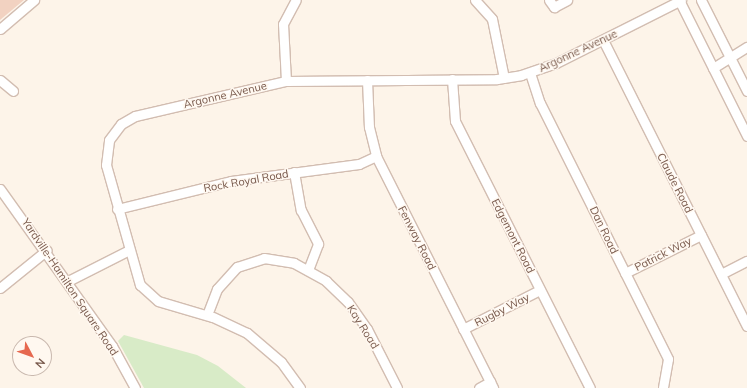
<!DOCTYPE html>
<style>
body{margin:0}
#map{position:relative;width:747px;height:388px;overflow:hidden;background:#fdf4e9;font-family:Mulish,sans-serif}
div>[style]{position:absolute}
.green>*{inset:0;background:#d8ebc7}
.building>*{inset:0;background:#f2d2c1}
.roads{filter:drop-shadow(1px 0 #d2bdb1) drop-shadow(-1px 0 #d2bdb1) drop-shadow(0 1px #d2bdb1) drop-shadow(0 -1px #d2bdb1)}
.minor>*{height:9px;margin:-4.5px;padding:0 4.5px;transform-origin:4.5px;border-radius:4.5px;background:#fff}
span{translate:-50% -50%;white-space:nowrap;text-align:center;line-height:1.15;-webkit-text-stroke:3px #fff8f0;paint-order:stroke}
.street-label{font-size:11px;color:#78594c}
.north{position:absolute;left:12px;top:336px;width:40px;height:40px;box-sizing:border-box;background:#fff8f0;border:1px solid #c9b8ae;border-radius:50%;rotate:131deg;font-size:11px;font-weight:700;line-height:16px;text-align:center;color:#78594c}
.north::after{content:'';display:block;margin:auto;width:14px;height:18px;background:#e6684f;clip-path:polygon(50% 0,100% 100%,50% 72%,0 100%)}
</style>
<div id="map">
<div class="green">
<i style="clip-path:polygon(124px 335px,197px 355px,218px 366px,246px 388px,144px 388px,118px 341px)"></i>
</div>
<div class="building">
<i style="clip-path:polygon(0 0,24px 0,0 20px)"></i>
</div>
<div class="roads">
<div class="minor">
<i style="left:475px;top:0;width:25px;rotate:48deg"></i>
<i style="left:492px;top:19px;width:60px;rotate:78.5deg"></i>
<i style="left:549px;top:0;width:9px;rotate:54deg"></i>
<i style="left:554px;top:7px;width:15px;rotate:-28deg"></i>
<i style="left:679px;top:0;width:152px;rotate:63.4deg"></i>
<i style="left:701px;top:0;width:102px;rotate:63.2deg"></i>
<i style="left:0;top:29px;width:45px;rotate:-40.5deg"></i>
<i style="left:603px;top:40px;width:320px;rotate:63.3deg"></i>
<i style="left:713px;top:68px;width:40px;rotate:-32deg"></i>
<i style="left:530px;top:73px;width:32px;rotate:72deg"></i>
<i style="left:540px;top:103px;width:286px;rotate:63.4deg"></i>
<i style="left:668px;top:359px;width:29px;rotate:100deg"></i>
<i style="left:452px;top:79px;width:42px;rotate:85.9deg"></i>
<i style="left:455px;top:121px;width:299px;rotate:63.2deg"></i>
<i style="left:0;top:80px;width:17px;rotate:40deg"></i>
<i style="left:367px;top:80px;width:47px;rotate:87.6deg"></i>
<i style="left:369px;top:127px;width:30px;rotate:76deg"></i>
<i style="left:376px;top:156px;width:260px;rotate:63.2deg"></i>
<i style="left:286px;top:81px;width:57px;rotate:-93deg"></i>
<i style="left:283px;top:24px;width:27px;rotate:-62deg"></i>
<i style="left:294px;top:172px;width:39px;rotate:80deg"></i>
<i style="left:301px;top:210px;width:38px;rotate:63deg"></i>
<i style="left:318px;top:244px;width:28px;rotate:111deg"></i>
<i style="left:0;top:189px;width:193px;rotate:54.5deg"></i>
<i style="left:112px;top:346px;width:48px;rotate:61.3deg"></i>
<i style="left:117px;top:209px;width:117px;rotate:-13.8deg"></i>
<i style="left:231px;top:181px;width:129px;rotate:-7.6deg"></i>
<i style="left:359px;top:164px;width:19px;rotate:-25deg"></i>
<i style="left:625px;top:273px;width:85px;rotate:-26.6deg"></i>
<i style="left:721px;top:274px;width:29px;rotate:-27deg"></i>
<i style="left:68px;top:281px;width:68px;rotate:-26.9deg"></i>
<i style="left:0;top:288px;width:60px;rotate:-39deg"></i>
<i style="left:207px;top:315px;width:28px;rotate:-69deg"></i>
<i style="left:217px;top:289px;width:30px;rotate:-48deg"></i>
<i style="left:237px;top:267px;width:28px;rotate:-18deg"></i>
<i style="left:264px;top:258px;width:30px;rotate:9deg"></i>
<i style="left:294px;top:263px;width:37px;rotate:29deg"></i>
<i style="left:326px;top:281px;width:30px;rotate:44deg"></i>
<i style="left:348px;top:302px;width:33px;rotate:55deg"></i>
<i style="left:367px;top:329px;width:66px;rotate:63deg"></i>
<i style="left:463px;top:329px;width:86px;rotate:-26.9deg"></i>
<i style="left:300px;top:388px;width:32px;rotate:-126deg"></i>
<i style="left:281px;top:362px;width:45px;rotate:-139.5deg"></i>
<i style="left:247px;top:333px;width:38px;rotate:-155deg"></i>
<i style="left:212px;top:317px;width:56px;rotate:-163.5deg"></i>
<i style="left:158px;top:301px;width:24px;rotate:-138deg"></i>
<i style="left:140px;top:285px;width:125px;rotate:-105.8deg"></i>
<i style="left:106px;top:165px;width:25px;rotate:-83deg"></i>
<i style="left:109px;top:140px;width:20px;rotate:-53deg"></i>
<i style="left:121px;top:124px;width:16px;rotate:-30deg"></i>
<i style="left:135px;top:116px;width:155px;rotate:-13.1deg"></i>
<i style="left:286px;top:81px;width:211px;rotate:-0.5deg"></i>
<i style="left:497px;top:79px;width:24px;rotate:-9deg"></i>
<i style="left:521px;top:75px;width:37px;rotate:-19deg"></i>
<i style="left:556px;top:63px;width:140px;rotate:-26.7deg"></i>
<i style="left:479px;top:388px;width:13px;rotate:-29deg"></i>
</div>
</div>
<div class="street-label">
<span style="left:578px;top:51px;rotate:-25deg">Argonne Avenue</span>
<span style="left:225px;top:95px;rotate:-13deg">Argonne Avenue</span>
<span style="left:246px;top:181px;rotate:-10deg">Rock Royal Road</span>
<span style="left:675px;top:183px;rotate:63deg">Claude Road</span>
<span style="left:604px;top:230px;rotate:64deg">Dan Road</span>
<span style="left:513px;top:236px;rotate:63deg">Edgemont Road</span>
<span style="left:417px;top:238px;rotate:63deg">Fenway Road</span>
<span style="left:663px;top:254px;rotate:-27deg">Patrick Way</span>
<span style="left:70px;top:287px;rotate:56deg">Yardville-Hamilton Square Road</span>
<span style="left:502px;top:310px;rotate:-27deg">Rugby Way</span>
<span style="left:363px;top:327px;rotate:58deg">Kay Road</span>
</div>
<div class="north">N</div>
</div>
